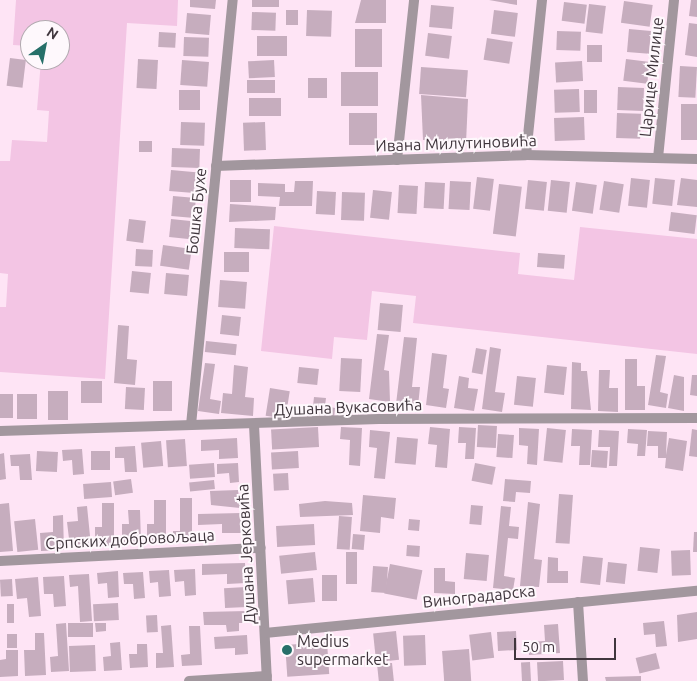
<!DOCTYPE html>
<meta charset="utf-8">
<style>
body{margin:0}
#map{position:relative;width:697px;height:681px;overflow:hidden;background:#fee4f5;font-family:Ubuntu,sans-serif}
div>[style]{position:absolute}
.green>*{inset:0;background:#f3c5e4}
.building>*{inset:0;background:#c6adbe;transform-origin:0 0}
.minor>*{height:10px;margin:-5px;padding:0 5px;transform-origin:5px;border-radius:5px;background:#a2979e}
.dots>*{width:14px;height:14px;translate:-50% -50%;box-sizing:border-box;border:2px solid #fef8fc;border-radius:50%}
span{translate:-50% -50%;white-space:nowrap;text-align:center;line-height:1.15;-webkit-text-stroke:4px #fef8fc;paint-order:stroke}
.street-label{font-size:16px;color:#40363d}
.poi-label{font-size:16px;color:#40363d}
.left{translate:0 -50%;text-align:left}
.north{position:absolute;left:20px;top:20px;width:50px;height:50px;box-sizing:border-box;background:#fef8fc;border:1px solid #b2aab0;border-radius:50%;rotate:33deg;font-size:14px;font-weight:700;line-height:20px;text-align:center;color:#40363d}
.north::after{content:'';display:block;margin:auto;width:18px;height:22px;background:#266f69;clip-path:polygon(50% 0,100% 100%,50% 72%,0 100%)}
.scale{position:absolute;left:514px;top:638px;width:102px;height:22px;box-sizing:border-box;border:2px solid #40363d;border-top:0;padding-left:6px;font-size:15px;line-height:18px;white-space:nowrap;color:#40363d;-webkit-text-stroke:4px #fef8fc;paint-order:stroke}
</style>
<div id="map">
<div class="green">
<i style="clip-path:polygon(16px 0,178px 0,177px 26px,127px 23px,105px 379px,0 372px,0 307px,6px 307px,8px 274px,0 273px,0 161px,10px 161px,12px 140px,47px 142px,49px 111px,37px 110px,41px 60px,60px 60px,60px 30px,30px 30px,30px 46px,13px 45px)"></i>
<i style="clip-path:polygon(274px 226px,520px 253px,518px 274px,574px 280px,580px 227px,697px 239px,697px 354px,413px 323px,416px 296px,372px 291px,367px 340px,334px 337px,332px 359px,261px 351px)"></i>
</div>
<div class="building">
<i style="clip-path:polygon(190px 0,216px 0,215px 9px,190px 7px)"></i>
<i style="left:252px;top:0;width:27px;height:7px"></i>
<i style="clip-path:polygon(361px 0,386px 0,386px 23px,355px 23px)"></i>
<i style="clip-path:polygon(489px 0,517px 0,517px 5px)"></i>
<i style="clip-path:polygon(691px 0,697px 0,697px 17px,689px 16px)"></i>
<i style="left:624px;top:1px;width:29px;height:22px;rotate:8deg"></i>
<i style="left:564px;top:2px;width:23px;height:19px;rotate:7deg"></i>
<i style="left:589px;top:4px;width:17px;height:28px;rotate:7deg"></i>
<i style="left:431px;top:5px;width:23px;height:22px;rotate:5deg"></i>
<i style="left:286px;top:10px;width:12px;height:15px"></i>
<i style="left:307px;top:10px;width:25px;height:26px;rotate:2deg"></i>
<i style="left:494px;top:10px;width:24px;height:24px;rotate:7deg"></i>
<i style="left:252px;top:12px;width:24px;height:18px;rotate:2deg"></i>
<i style="left:187px;top:13px;width:24px;height:20px;rotate:5deg"></i>
<i style="clip-path:polygon(689px 23px,697px 24px,697px 57px,685px 55px)"></i>
<i style="left:355px;top:29px;width:27px;height:38px"></i>
<i style="left:629px;top:29px;width:22px;height:23px;rotate:5deg"></i>
<i style="left:557px;top:31px;width:24px;height:19px;rotate:2deg"></i>
<i style="left:159px;top:32px;width:17px;height:15px;rotate:3deg"></i>
<i style="left:428px;top:33px;width:24px;height:23px;rotate:7deg"></i>
<i style="left:257px;top:36px;width:30px;height:20px"></i>
<i style="left:184px;top:37px;width:25px;height:19px;rotate:2deg"></i>
<i style="left:487px;top:38px;width:26px;height:22px;rotate:9deg"></i>
<i style="left:587px;top:45px;width:15px;height:17px"></i>
<i style="left:10px;top:58px;width:16px;height:28px;rotate:7deg"></i>
<i style="left:138px;top:59px;width:20px;height:29px;rotate:3deg"></i>
<i style="left:626px;top:59px;width:24px;height:22px;rotate:7deg"></i>
<i style="left:182px;top:60px;width:27px;height:25px;rotate:4deg"></i>
<i style="left:274px;top:60px;width:17px;height:26px;rotate:87deg"></i>
<i style="left:582px;top:61px;width:20px;height:27px;rotate:87deg"></i>
<i style="left:680px;top:66px;width:17px;height:31px;rotate:3deg"></i>
<i style="left:421px;top:67px;width:47px;height:27px;rotate:4deg"></i>
<i style="left:341px;top:72px;width:37px;height:34px"></i>
<i style="left:308px;top:78px;width:19px;height:20px"></i>
<i style="left:275px;top:80px;width:13px;height:28px;rotate:90deg"></i>
<i style="left:618px;top:87px;width:26px;height:23px;rotate:2deg"></i>
<i style="left:579px;top:89px;width:23px;height:25px;rotate:88deg"></i>
<i style="left:179px;top:90px;width:21px;height:20px"></i>
<i style="left:584px;top:90px;width:13px;height:23px"></i>
<i style="clip-path:polygon(421px 95px,468px 99px,466px 143px,423px 140px)"></i>
<i style="left:249px;top:98px;width:32px;height:18px"></i>
<i style="left:681px;top:104px;width:16px;height:36px"></i>
<i style="left:349px;top:113px;width:28px;height:32px"></i>
<i style="left:617px;top:113px;width:24px;height:25px;rotate:2deg"></i>
<i style="left:584px;top:117px;width:23px;height:30px;rotate:88deg"></i>
<i style="left:181px;top:122px;width:24px;height:23px;rotate:2deg"></i>
<i style="left:265px;top:122px;width:28px;height:22px;rotate:88deg"></i>
<i style="left:139px;top:141px;width:13px;height:11px"></i>
<i style="left:172px;top:148px;width:28px;height:19px;rotate:2deg"></i>
<i style="left:171px;top:170px;width:25px;height:21px;rotate:5deg"></i>
<i style="left:477px;top:177px;width:17px;height:32px;rotate:7deg"></i>
<i style="left:631px;top:178px;width:19px;height:28px;rotate:6deg"></i>
<i style="left:655px;top:178px;width:20px;height:26px;rotate:6deg"></i>
<i style="clip-path:polygon(681px 178px,697px 180px,697px 207px,677px 205px)"></i>
<i style="left:230px;top:180px;width:21px;height:22px"></i>
<i style="left:528px;top:180px;width:19px;height:29px;rotate:6deg"></i>
<i style="left:551px;top:180px;width:19px;height:31px;rotate:6deg"></i>
<i style="clip-path:polygon(295px 181px,313px 181px,312px 206px,279px 206px,280px 197px,258px 196px,258px 183px,285px 184px,285px 192px,294px 192px)"></i>
<i style="left:450px;top:181px;width:21px;height:28px;rotate:3deg"></i>
<i style="left:604px;top:181px;width:20px;height:29px;rotate:9deg"></i>
<i style="left:425px;top:182px;width:20px;height:26px;rotate:3deg"></i>
<i style="left:576px;top:182px;width:21px;height:29px;rotate:8deg"></i>
<i style="left:499px;top:184px;width:23px;height:50px;rotate:7deg"></i>
<i style="left:399px;top:185px;width:19px;height:28px;rotate:3deg"></i>
<i style="left:373px;top:190px;width:19px;height:28px;rotate:6deg"></i>
<i style="left:317px;top:191px;width:19px;height:23px;rotate:3deg"></i>
<i style="left:342px;top:192px;width:23px;height:28px;rotate:2deg"></i>
<i style="left:173px;top:196px;width:23px;height:20px;rotate:5deg"></i>
<i style="clip-path:polygon(230px 204px,276px 207px,275px 220px,229px 222px)"></i>
<i style="left:671px;top:212px;width:26px;height:19px;rotate:7deg"></i>
<i style="left:129px;top:219px;width:17px;height:22px;rotate:7deg"></i>
<i style="left:171px;top:219px;width:29px;height:18px;rotate:6deg"></i>
<i style="left:235px;top:228px;width:35px;height:20px;rotate:2deg"></i>
<i style="left:163px;top:245px;width:29px;height:21px;rotate:8deg"></i>
<i style="left:136px;top:249px;width:17px;height:17px;rotate:3deg"></i>
<i style="left:249px;top:252px;width:20px;height:25px;rotate:90deg"></i>
<i style="left:538px;top:253px;width:27px;height:14px;rotate:4deg"></i>
<i style="left:132px;top:271px;width:19px;height:21px;rotate:6deg"></i>
<i style="left:166px;top:273px;width:23px;height:21px;rotate:5deg"></i>
<i style="left:220px;top:280px;width:27px;height:27px;rotate:4deg"></i>
<i style="left:380px;top:303px;width:23px;height:27px;rotate:5deg"></i>
<i style="left:222px;top:315px;width:19px;height:19px;rotate:6deg"></i>
<i style="clip-path:polygon(118px 325px,129px 326px,127px 359px,137px 360px,135px 385px,114px 383px)"></i>
<i style="clip-path:polygon(377px 334px,389px 335px,384px 370px,389px 371px,390px 402px,369px 399px)"></i>
<i style="clip-path:polygon(404px 337px,417px 338px,412px 387px,420px 387px,418px 406px,396px 404px)"></i>
<i style="left:206px;top:341px;width:31px;height:11px;rotate:6deg"></i>
<i style="clip-path:polygon(490px 347px,501px 349px,495px 392px,505px 393px,502px 412px,482px 409px)"></i>
<i style="left:476px;top:348px;width:11px;height:25px;rotate:10deg"></i>
<i style="clip-path:polygon(432px 353px,447px 355px,443px 388px,449px 389px,446px 408px,426px 405px)"></i>
<i style="clip-path:polygon(656px 355px,666px 356px,660px 392px,668px 394px,666px 408px,648px 405px)"></i>
<i style="left:341px;top:358px;width:21px;height:33px;rotate:3deg"></i>
<i style="clip-path:polygon(625px 359px,637px 359px,637px 386px,645px 386px,645px 410px,625px 410px)"></i>
<i style="clip-path:polygon(572px 362px,581px 363px,581px 371px,587px 371px,591px 410px,571px 409px)"></i>
<i style="clip-path:polygon(205px 363px,215px 364px,210px 399px,221px 401px,219px 414px,198px 411px)"></i>
<i style="clip-path:polygon(234px 365px,248px 367px,245px 397px,254px 398px,253px 416px,221px 413px,223px 393px,232px 394px)"></i>
<i style="left:547px;top:365px;width:20px;height:28px;rotate:6deg"></i>
<i style="left:299px;top:367px;width:20px;height:16px;rotate:6deg"></i>
<i style="clip-path:polygon(599px 370px,610px 370px,609px 388px,618px 388px,618px 412px,598px 411px)"></i>
<i style="clip-path:polygon(674px 375px,684px 377px,684px 411px,668px 408px)"></i>
<i style="clip-path:polygon(692px 375px,697px 375px,697px 396px,690px 395px)"></i>
<i style="clip-path:polygon(459px 376px,469px 378px,468px 388px,478px 389px,474px 411px,454px 408px)"></i>
<i style="left:517px;top:376px;width:19px;height:29px;rotate:6deg"></i>
<i style="left:81px;top:381px;width:21px;height:22px"></i>
<i style="left:153px;top:381px;width:19px;height:30px"></i>
<i style="left:126px;top:387px;width:19px;height:22px;rotate:3deg"></i>
<i style="left:270px;top:388px;width:20px;height:28px;rotate:9deg"></i>
<i style="left:48px;top:391px;width:20px;height:29px"></i>
<i style="left:0;top:394px;width:13px;height:24px"></i>
<i style="left:17px;top:394px;width:20px;height:25px"></i>
<i style="clip-path:polygon(314px 397px,326px 398px,325px 406px,335px 408px,334px 418px,312px 415px)"></i>
<i style="left:478px;top:425px;width:19px;height:22px;rotate:3deg"></i>
<i style="left:318px;top:427px;width:20px;height:47px;rotate:87deg"></i>
<i style="clip-path:polygon(341px 427px,362px 428px,360px 466px,349px 465px,350px 440px,340px 439px)"></i>
<i style="clip-path:polygon(430px 427px,450px 429px,447px 468px,435px 467px,437px 445px,428px 444px)"></i>
<i style="clip-path:polygon(459px 427px,476px 428px,474px 459px,465px 459px,466px 443px,458px 443px)"></i>
<i style="clip-path:polygon(519px 428px,539px 429px,537px 465px,527px 464px,528px 446px,519px 445px)"></i>
<i style="left:547px;top:428px;width:19px;height:33px;rotate:6deg"></i>
<i style="clip-path:polygon(572px 429px,592px 430px,590px 465px,579px 465px,580px 446px,571px 446px)"></i>
<i style="clip-path:polygon(628px 429px,647px 430px,645px 456px,637px 456px,638px 444px,627px 443px)"></i>
<i style="clip-path:polygon(692px 429px,697px 430px,697px 457px,689px 456px)"></i>
<i style="clip-path:polygon(370px 430px,390px 432px,385px 479px,374px 478px,377px 448px,369px 447px)"></i>
<i style="clip-path:polygon(599px 430px,619px 431px,617px 466px,609px 466px,610px 447px,598px 447px)"></i>
<i style="clip-path:polygon(648px 431px,667px 432px,666px 455px,669px 438px,687px 441px,683px 471px,665px 468px,666px 458px,658px 458px,658px 446px,647px 446px)"></i>
<i style="left:498px;top:434px;width:16px;height:23px;rotate:4deg"></i>
<i style="left:397px;top:437px;width:21px;height:26px;rotate:5deg"></i>
<i style="clip-path:polygon(237px 438px,238px 458px,219px 459px,219px 450px,201px 451px,201px 440px)"></i>
<i style="left:185px;top:439px;width:27px;height:19px;rotate:86deg"></i>
<i style="left:161px;top:441px;width:25px;height:20px;rotate:85deg"></i>
<i style="clip-path:polygon(135px 446px,137px 472px,125px 472px,124px 458px,115px 458px,115px 447px)"></i>
<i style="clip-path:polygon(82px 449px,84px 474px,73px 475px,72px 460px,63px 461px,62px 450px)"></i>
<i style="left:592px;top:450px;width:16px;height:17px;rotate:4deg"></i>
<i style="left:37px;top:451px;width:21px;height:20px;rotate:3deg"></i>
<i style="left:91px;top:451px;width:19px;height:19px"></i>
<i style="left:298px;top:451px;width:17px;height:27px;rotate:87deg"></i>
<i style="clip-path:polygon(4px 453px,6px 479px,0 480px,0 454px)"></i>
<i style="clip-path:polygon(30px 454px,32px 480px,20px 480px,19px 466px,11px 466px,10px 455px)"></i>
<i style="left:214px;top:463px;width:14px;height:25px;rotate:86deg"></i>
<i style="clip-path:polygon(238px 463px,239px 482px,230px 483px,229px 473px,217px 474px,217px 464px)"></i>
<i style="left:475px;top:463px;width:21px;height:18px;rotate:11deg"></i>
<i style="left:288px;top:473px;width:17px;height:15px;rotate:87deg"></i>
<i style="left:131px;top:479px;width:14px;height:18px;rotate:82deg"></i>
<i style="clip-path:polygon(505px 479px,531px 481px,530px 493px,516px 492px,515px 502px,503px 501px)"></i>
<i style="left:214px;top:480px;width:9px;height:25px;rotate:84deg"></i>
<i style="left:111px;top:482px;width:15px;height:28px;rotate:86deg"></i>
<i style="clip-path:polygon(238px 490px,240px 508px,211px 505px,210px 491px)"></i>
<i style="left:559px;top:494px;width:14px;height:49px;rotate:4deg"></i>
<i style="clip-path:polygon(363px 495px,396px 498px,394px 519px,381px 517px,380px 533px,360px 531px)"></i>
<i style="clip-path:polygon(180px 498px,192px 498px,192px 541px,173px 541px,173px 531px,180px 531px)"></i>
<i style="clip-path:polygon(154px 500px,166px 500px,166px 543px,147px 543px,147px 524px,154px 524px)"></i>
<i style="clip-path:polygon(325px 501px,352px 503px,353px 515px,300px 517px,299px 504px)"></i>
<i style="clip-path:polygon(528px 502px,540px 504px,534px 559px,542px 560px,539px 587px,520px 586px)"></i>
<i style="clip-path:polygon(9px 503px,13px 551px,0 552px,0 504px)"></i>
<i style="clip-path:polygon(102px 503px,114px 503px,114px 546px,95px 546px,95px 527px,102px 527px)"></i>
<i style="left:471px;top:505px;width:12px;height:19px;rotate:5deg"></i>
<i style="clip-path:polygon(87px 506px,91px 546px,70px 547px,67px 522px,78px 521px,77px 507px)"></i>
<i style="clip-path:polygon(501px 506px,511px 507px,509px 526px,519px 527px,518px 539px,508px 538px,504px 576px,515px 578px,513px 590px,493px 588px)"></i>
<i style="clip-path:polygon(128px 510px,140px 510px,141px 543px,122px 544px,122px 524px,129px 524px)"></i>
<i style="clip-path:polygon(241px 513px,241px 533px,222px 533px,222px 524px,198px 525px,198px 514px)"></i>
<i style="clip-path:polygon(63px 515px,64px 550px,41px 551px,40px 533px,53px 532px,53px 516px)"></i>
<i style="left:339px;top:516px;width:13px;height:33px;rotate:4deg"></i>
<i style="left:35px;top:519px;width:31px;height:21px;rotate:84deg"></i>
<i style="left:409px;top:519px;width:11px;height:11px;rotate:5deg"></i>
<i style="left:314px;top:524px;width:21px;height:38px;rotate:87deg"></i>
<i style="clip-path:polygon(694px 532px,697px 532px,697px 552px,693px 552px)"></i>
<i style="left:353px;top:534px;width:12px;height:15px;rotate:5deg"></i>
<i style="left:407px;top:545px;width:13px;height:11px;rotate:4deg"></i>
<i style="left:640px;top:547px;width:20px;height:24px;rotate:6deg"></i>
<i style="left:690px;top:550px;width:25px;height:19px;rotate:88deg"></i>
<i style="left:315px;top:552px;width:18px;height:36px;rotate:84deg"></i>
<i style="left:346px;top:552px;width:11px;height:32px"></i>
<i style="left:466px;top:553px;width:23px;height:26px;rotate:5deg"></i>
<i style="left:583px;top:556px;width:20px;height:27px;rotate:6deg"></i>
<i style="clip-path:polygon(548px 557px,558px 558px,558px 571px,568px 571px,568px 583px,547px 583px)"></i>
<i style="left:608px;top:562px;width:19px;height:20px;rotate:6deg"></i>
<i style="clip-path:polygon(245px 563px,246px 583px,227px 584px,227px 574px,202px 575px,202px 564px)"></i>
<i style="left:390px;top:564px;width:33px;height:30px;rotate:11deg"></i>
<i style="left:373px;top:566px;width:15px;height:26px;rotate:4deg"></i>
<i style="clip-path:polygon(434px 568px,445px 568px,445px 581px,455px 582px,455px 594px,434px 593px)"></i>
<i style="clip-path:polygon(195px 569px,196px 595px,185px 596px,184px 581px,175px 582px,174px 570px)"></i>
<i style="clip-path:polygon(169px 570px,171px 596px,159px 597px,158px 582px,150px 583px,149px 571px)"></i>
<i style="clip-path:polygon(118px 571px,119px 597px,108px 598px,107px 583px,98px 584px,97px 573px)"></i>
<i style="clip-path:polygon(143px 572px,145px 598px,134px 599px,133px 584px,124px 584px,123px 573px)"></i>
<i style="clip-path:polygon(89px 574px,92px 621px,80px 622px,78px 586px,70px 587px,69px 575px)"></i>
<i style="left:322px;top:575px;width:15px;height:26px"></i>
<i style="clip-path:polygon(64px 576px,66px 606px,54px 607px,53px 594px,44px 594px,43px 577px)"></i>
<i style="clip-path:polygon(38px 577px,41px 616px,29px 617px,27px 598px,17px 599px,15px 579px)"></i>
<i style="left:313px;top:578px;width:24px;height:27px;rotate:85deg"></i>
<i style="left:12px;top:579px;width:17px;height:12px;rotate:87deg"></i>
<i style="left:246px;top:587px;width:20px;height:22px;rotate:87deg"></i>
<i style="left:118px;top:603px;width:17px;height:25px;rotate:87deg"></i>
<i style="left:14px;top:604px;width:19px;height:7px;rotate:90deg"></i>
<i style="clip-path:polygon(247px 611px,247px 623px,239px 623px,239px 631px,227px 632px,226px 625px,204px 625px,203px 612px)"></i>
<i style="clip-path:polygon(697px 612px,697px 639px,678px 642px,677px 615px)"></i>
<i style="left:157px;top:615px;width:17px;height:11px;rotate:87deg"></i>
<i style="clip-path:polygon(664px 621px,667px 646px,656px 647px,655px 634px,644px 635px,643px 623px)"></i>
<i style="clip-path:polygon(66px 623px,69px 671px,51px 672px,50px 657px,58px 656px,56px 624px)"></i>
<i style="left:93px;top:623px;width:14px;height:25px;rotate:90deg"></i>
<i style="clip-path:polygon(95px 623px,106px 623px,106px 631px,96px 632px)"></i>
<i style="clip-path:polygon(558px 624px,560px 653px,529px 655px,528px 642px,545px 641px,544px 625px)"></i>
<i style="clip-path:polygon(171px 625px,174px 667px,156px 668px,156px 653px,163px 653px,161px 626px)"></i>
<i style="clip-path:polygon(189px 626px,200px 626px,202px 665px,182px 666px,181px 655px,190px 654px)"></i>
<i style="left:396px;top:631px;width:29px;height:23px;rotate:84deg"></i>
<i style="left:516px;top:631px;width:19px;height:19px;rotate:87deg"></i>
<i style="left:491px;top:632px;width:26px;height:22px;rotate:83deg"></i>
<i style="clip-path:polygon(35px 633px,44px 633px,46px 675px,25px 676px,24px 650px,35px 650px)"></i>
<i style="left:7px;top:634px;width:10px;height:14px"></i>
<i style="clip-path:polygon(247px 635px,248px 654px,235px 655px,235px 648px,215px 649px,214px 637px)"></i>
<i style="left:425px;top:635px;width:30px;height:22px;rotate:88deg"></i>
<i style="clip-path:polygon(120px 642px,122px 670px,104px 671px,103px 657px,111px 656px,110px 643px)"></i>
<i style="left:327px;top:642px;width:32px;height:42px;rotate:86deg"></i>
<i style="clip-path:polygon(137px 644px,147px 644px,148px 667px,130px 668px,129px 654px,137px 654px)"></i>
<i style="left:95px;top:645px;width:26px;height:26px;rotate:88deg"></i>
<i style="left:469px;top:649px;width:32px;height:27px;rotate:86deg"></i>
<i style="clip-path:polygon(6px 650px,18px 650px,18px 676px,0 677px,0 660px,6px 659px)"></i>
<i style="left:656px;top:653px;width:16px;height:21px;rotate:76deg"></i>
<i style="left:563px;top:661px;width:19px;height:26px;rotate:87deg"></i>
<i style="left:530px;top:662px;width:19px;height:9px;rotate:87deg"></i>
<i style="left:392px;top:663px;width:18px;height:15px;rotate:84deg"></i>
<i style="clip-path:polygon(641px 676px,641px 681px,606px 681px,605px 677px)"></i>
</div>
<div class="minor">
<i style="left:526px;top:155px;width:156px;rotate:-84.1deg"></i>
<i style="left:658px;top:158px;width:159px;rotate:-84.2deg"></i>
<i style="left:397px;top:160px;width:161px;rotate:-83.9deg"></i>
<i style="left:216px;top:166px;width:310px;rotate:-2deg"></i>
<i style="left:526px;top:155px;width:171px;rotate:1.3deg"></i>
<i style="left:191px;top:425px;width:427px;rotate:-84.4deg"></i>
<i style="left:254px;top:425px;width:256px;rotate:87.1deg"></i>
<i style="left:0;top:431px;width:379px;rotate:-1.8deg"></i>
<i style="left:379px;top:419px;width:318px;rotate:-0.2deg"></i>
<i style="left:0;top:561px;width:261px;rotate:-2.9deg"></i>
<i style="left:578px;top:602px;width:79px;rotate:86.4deg"></i>
<i style="left:265px;top:633px;width:434px;rotate:-5.6deg"></i>
<i style="left:189px;top:681px;width:78px;rotate:-3.7deg"></i>
</div>
<div class="dots">
<i style="left:287px;top:650px;background:#266f69"></i>
</div>
<div class="street-label">
<span style="left:651px;top:77px;rotate:-84deg">Царице Милице</span>
<span style="left:456px;top:143px;rotate:-2deg">Ивана Милутиновића</span>
<span style="left:196px;top:211px;rotate:-84deg">Бошка Бухе</span>
<span style="left:348px;top:407px;rotate:-2deg">Душана Вукасовића</span>
<span style="left:130px;top:539px;rotate:-3deg">Српских добровољаца</span>
<span style="left:246px;top:554px;rotate:-93deg">Душана Јерковића</span>
<span style="left:479px;top:596px;rotate:-6deg">Виноградарска</span>
</div>
<div class="poi-label">
<span class="left" style="left:297px;top:650px">Medius<br>supermarket</span>
</div>
<div class="north">N</div>
<div class="scale">50 m</div>
</div>
